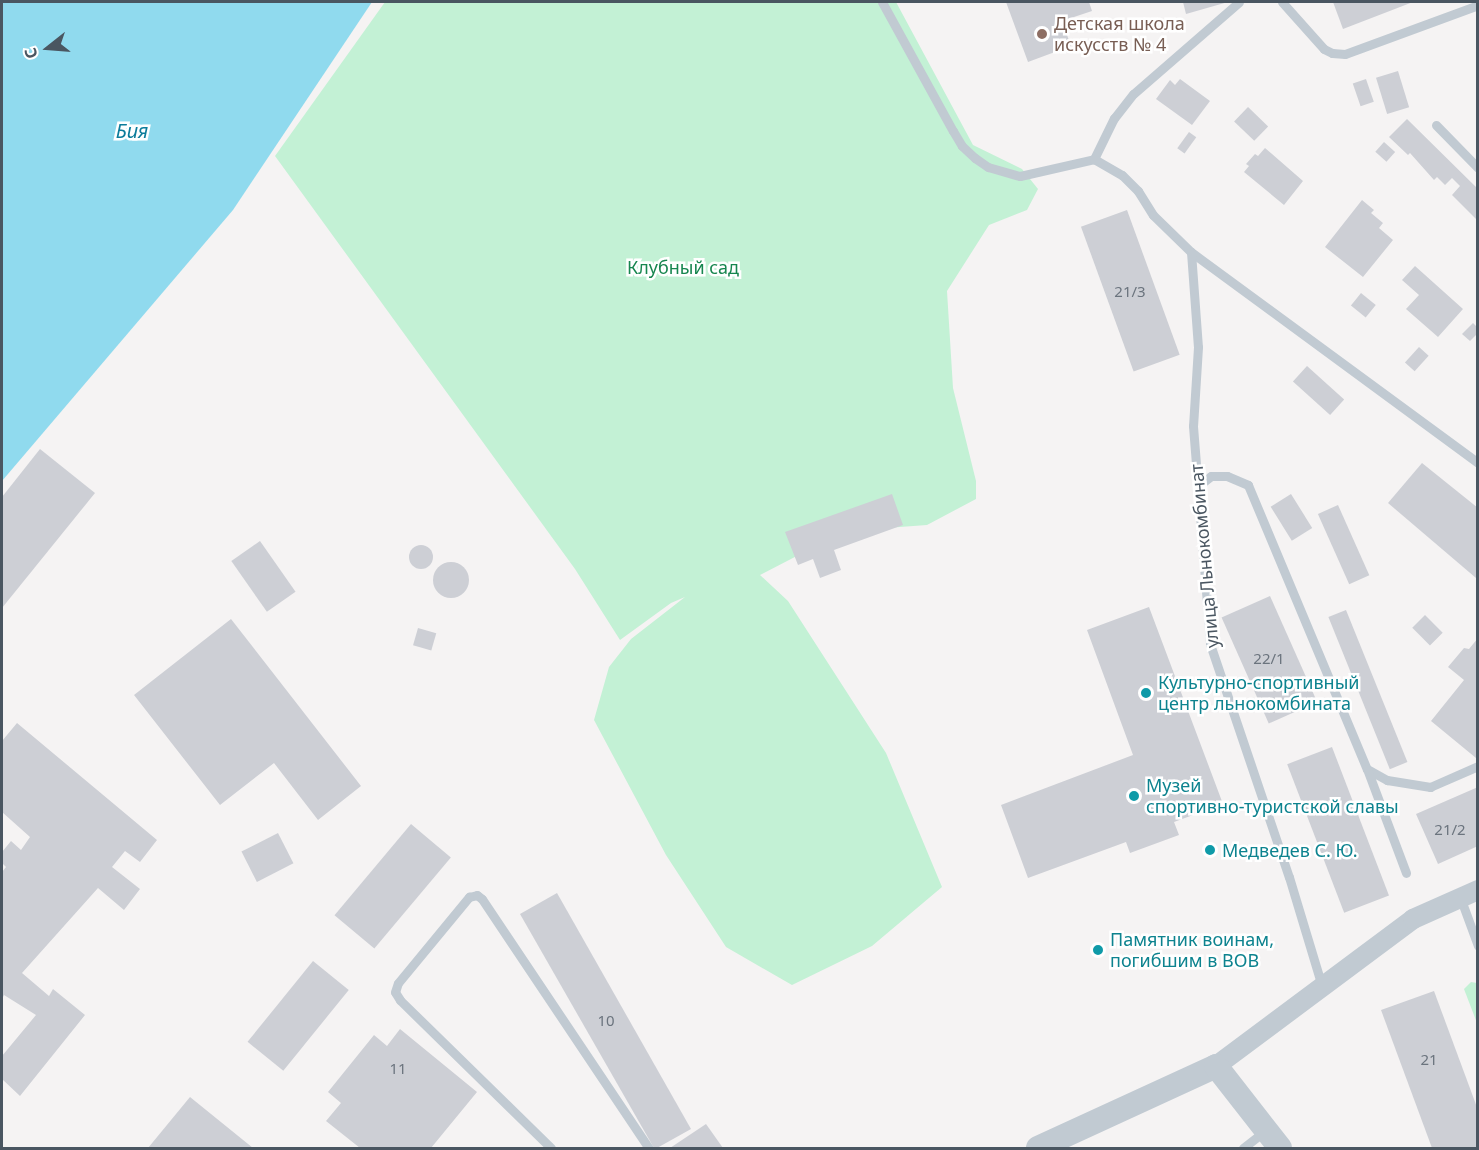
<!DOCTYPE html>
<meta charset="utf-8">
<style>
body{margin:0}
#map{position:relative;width:1479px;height:1150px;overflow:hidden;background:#f5f3f3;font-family:"Noto Sans",sans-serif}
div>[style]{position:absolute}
.green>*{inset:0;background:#c3f1d5}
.water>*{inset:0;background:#90daee}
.building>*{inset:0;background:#cdcfd5;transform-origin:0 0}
.round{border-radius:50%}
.service>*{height:9px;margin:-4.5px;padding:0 4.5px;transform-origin:4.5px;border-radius:4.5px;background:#c1cad2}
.minor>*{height:20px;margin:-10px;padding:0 10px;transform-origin:10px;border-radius:10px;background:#c1cad2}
.tertiary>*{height:24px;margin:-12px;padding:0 12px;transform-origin:12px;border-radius:12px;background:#c1cad2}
.dots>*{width:16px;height:16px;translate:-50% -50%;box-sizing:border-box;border:3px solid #fff;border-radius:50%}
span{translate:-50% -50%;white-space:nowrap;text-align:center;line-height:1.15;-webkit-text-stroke:5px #fff;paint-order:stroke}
.number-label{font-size:15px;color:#6b747e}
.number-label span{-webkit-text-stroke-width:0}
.education-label{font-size:18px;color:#785e54}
.left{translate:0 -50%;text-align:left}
.park-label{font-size:18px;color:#17864f}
.street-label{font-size:18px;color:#4a5661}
.culture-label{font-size:18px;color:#0d838f}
.water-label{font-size:20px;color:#0c7c9b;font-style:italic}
.frame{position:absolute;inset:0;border:3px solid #4a5661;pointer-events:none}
.north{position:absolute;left:18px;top:18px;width:60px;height:60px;-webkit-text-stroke:4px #fff;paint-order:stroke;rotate:253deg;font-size:16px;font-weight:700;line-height:24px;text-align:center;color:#4a5661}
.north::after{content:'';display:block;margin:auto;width:21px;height:27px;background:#4a5661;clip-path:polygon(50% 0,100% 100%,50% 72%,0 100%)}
</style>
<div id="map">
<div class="green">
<i style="clip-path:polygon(385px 2px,896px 2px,973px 145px,1022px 169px,1038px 189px,1027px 210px,989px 225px,947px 291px,953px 388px,976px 481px,976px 499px,927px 525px,845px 531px,760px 575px,788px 601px,886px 753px,942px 887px,872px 946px,792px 985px,726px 947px,666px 855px,594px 720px,609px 667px,631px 639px,685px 597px,671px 603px,620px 640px,575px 569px,275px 156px)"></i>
<i style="clip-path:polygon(1471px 982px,1477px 983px,1477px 1023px,1464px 989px)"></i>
</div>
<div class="water">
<i style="clip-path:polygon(2px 2px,372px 2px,233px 210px,2px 481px)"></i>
</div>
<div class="building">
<i style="clip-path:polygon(1006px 2px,1089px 2px,1092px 11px,1062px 21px,1071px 46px,1028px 62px)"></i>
<i style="clip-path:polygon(1183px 2px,1228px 2px,1186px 14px)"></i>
<i style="clip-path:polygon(1333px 2px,1413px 2px,1343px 29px)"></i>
<i style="left:1398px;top:71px;width:38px;height:23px;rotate:73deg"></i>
<i style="clip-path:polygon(1180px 79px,1210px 101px,1192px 125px,1156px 99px,1170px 80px,1175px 85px)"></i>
<i style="left:1366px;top:79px;width:24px;height:14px;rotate:71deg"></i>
<i style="left:1248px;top:107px;width:28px;height:20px;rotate:44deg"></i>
<i style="clip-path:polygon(1407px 119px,1478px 189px,1478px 221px,1452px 195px,1460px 186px,1452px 178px,1445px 185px,1437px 177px,1434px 180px,1410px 153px,1408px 155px,1389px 137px)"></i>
<i style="left:1189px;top:132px;width:9px;height:20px;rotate:36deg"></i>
<i style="left:1384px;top:142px;width:15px;height:13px;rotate:42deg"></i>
<i style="clip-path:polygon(1265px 148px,1303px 181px,1284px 205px,1244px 172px,1249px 166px,1246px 164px,1255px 154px,1258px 156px)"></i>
<i style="clip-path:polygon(1362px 200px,1374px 210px,1371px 213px,1383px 223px,1379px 228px,1393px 240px,1363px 277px,1325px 247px)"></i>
<i style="left:1127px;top:210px;width:154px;height:49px;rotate:70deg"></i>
<i style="clip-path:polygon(1415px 266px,1463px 309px,1438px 337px,1406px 309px,1419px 295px,1402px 280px)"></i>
<i style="left:1361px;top:293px;width:19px;height:16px;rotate:39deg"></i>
<i style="clip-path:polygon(1473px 323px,1478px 328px,1478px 333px,1470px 341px,1462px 334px)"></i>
<i style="left:1419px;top:347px;width:13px;height:21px;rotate:42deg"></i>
<i style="left:1307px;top:366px;width:50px;height:21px;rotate:42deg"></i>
<i style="clip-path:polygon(40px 449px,95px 493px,2px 608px,2px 497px)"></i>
<i style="clip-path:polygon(1422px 463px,1478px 508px,1476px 578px,1388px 503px)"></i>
<i style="clip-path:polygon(892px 494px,903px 525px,834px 550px,841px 570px,820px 578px,813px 559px,798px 565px,785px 532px)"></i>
<i style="left:1291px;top:494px;width:40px;height:24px;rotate:58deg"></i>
<i style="left:1338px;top:505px;width:77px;height:22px;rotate:66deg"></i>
<i style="left:260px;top:541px;width:62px;height:35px;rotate:55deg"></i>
<i class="round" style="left:409px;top:545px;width:24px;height:24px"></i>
<i class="round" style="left:433px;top:562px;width:36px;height:36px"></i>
<i style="left:1270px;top:596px;width:116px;height:53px;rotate:66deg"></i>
<i style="clip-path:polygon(1149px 607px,1223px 804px,1174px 822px,1179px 835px,1130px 853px,1126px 842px,1028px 878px,1001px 805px,1133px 755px,1087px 630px)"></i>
<i style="left:1346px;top:610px;width:164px;height:19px;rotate:68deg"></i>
<i style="left:1425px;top:615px;width:25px;height:18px;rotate:45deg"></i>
<i style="clip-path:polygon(231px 619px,361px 786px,318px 820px,274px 763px,220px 805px,134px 695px)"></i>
<i style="left:418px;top:628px;width:19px;height:18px;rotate:16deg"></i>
<i style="clip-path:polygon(1478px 638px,1478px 756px,1476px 758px,1431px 721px,1464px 680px,1448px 667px,1464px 648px,1469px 649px)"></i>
<i style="clip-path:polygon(17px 723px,157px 840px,140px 862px,125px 851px,112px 867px,140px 889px,124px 910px,98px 888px,22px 973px,49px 996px,53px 989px,85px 1015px,20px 1096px,2px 1079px,2px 1056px,36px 1015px,4px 995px,2px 999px,2px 872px,6px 867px,2px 863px,2px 852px,11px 841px,21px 850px,30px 837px,2px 812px,2px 741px)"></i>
<i style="left:1332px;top:747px;width:159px;height:48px;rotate:69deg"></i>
<i style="clip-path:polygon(1478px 787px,1478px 846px,1438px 864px,1416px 814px)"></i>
<i style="left:411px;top:824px;width:52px;height:119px;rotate:40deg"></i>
<i style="left:278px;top:833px;width:34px;height:41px;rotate:63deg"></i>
<i style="clip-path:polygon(557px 893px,691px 1129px,657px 1148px,654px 1148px,520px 914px)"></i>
<i style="left:313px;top:961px;width:46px;height:104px;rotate:39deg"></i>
<i style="clip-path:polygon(1434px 991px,1478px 1110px,1478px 1148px,1432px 1148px,1381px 1010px)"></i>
<i style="clip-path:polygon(400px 1029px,477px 1092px,431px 1148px,360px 1148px,326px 1121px,341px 1103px,328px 1092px,374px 1035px,387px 1046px)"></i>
<i style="clip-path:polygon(190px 1097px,253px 1148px,148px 1148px)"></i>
<i style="clip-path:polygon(706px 1124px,723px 1148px,670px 1148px)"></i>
</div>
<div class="service">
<i style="left:882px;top:2px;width:147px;rotate:61.2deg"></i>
<i style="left:953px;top:131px;width:17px;rotate:59deg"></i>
<i style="left:962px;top:146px;width:18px;rotate:43deg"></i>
<i style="left:975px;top:158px;width:16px;rotate:35deg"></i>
<i style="left:988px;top:167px;width:33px;rotate:16deg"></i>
<i style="left:1020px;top:176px;width:76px;rotate:-12.9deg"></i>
<i style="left:1239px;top:2px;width:140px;rotate:139deg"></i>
<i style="left:1133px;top:94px;width:31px;rotate:128deg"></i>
<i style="left:1114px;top:118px;width:46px;rotate:116deg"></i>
<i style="left:1094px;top:159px;width:32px;rotate:30deg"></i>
<i style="left:1122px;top:175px;width:23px;rotate:45deg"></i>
<i style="left:1138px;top:191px;width:28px;rotate:58deg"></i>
<i style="left:1153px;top:215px;width:53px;rotate:44.2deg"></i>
<i style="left:1191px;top:252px;width:356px;rotate:36.3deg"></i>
<i style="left:1282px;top:2px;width:63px;rotate:48.2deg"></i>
<i style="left:1324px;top:49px;width:9px;rotate:27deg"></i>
<i style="left:1332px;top:53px;width:13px;rotate:4deg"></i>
<i style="left:1345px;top:54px;width:142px;rotate:-20.2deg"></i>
<i style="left:1436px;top:125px;width:60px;rotate:45.7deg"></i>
<i style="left:1191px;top:252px;width:95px;rotate:85.8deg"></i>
<i style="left:1198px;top:347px;width:79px;rotate:93.6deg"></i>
<i style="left:1193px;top:426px;width:219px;rotate:85.5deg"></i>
<i style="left:1210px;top:644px;width:246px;rotate:71.3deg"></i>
<i style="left:1289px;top:877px;width:114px;rotate:73.2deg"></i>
<i style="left:1197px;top:487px;width:18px;rotate:-38deg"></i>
<i style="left:1211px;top:476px;width:16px"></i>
<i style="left:1227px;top:476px;width:23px;rotate:23deg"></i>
<i style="left:1248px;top:485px;width:308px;rotate:67.3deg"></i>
<i style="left:1367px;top:769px;width:23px;rotate:29deg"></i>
<i style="left:1387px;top:780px;width:44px;rotate:9.2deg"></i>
<i style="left:1430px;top:787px;width:52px;rotate:-23.6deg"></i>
<i style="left:1367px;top:769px;width:111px;rotate:69.4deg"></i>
<i style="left:1460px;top:897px;width:52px;rotate:69.8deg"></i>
<i style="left:551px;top:1148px;width:211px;rotate:-135.6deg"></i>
<i style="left:400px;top:1000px;width:9px;rotate:-122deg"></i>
<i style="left:395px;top:992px;width:9px;rotate:-72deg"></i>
<i style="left:398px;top:983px;width:112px;rotate:-50.5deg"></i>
<i style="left:469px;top:897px;width:8px;rotate:-14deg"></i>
<i style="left:477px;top:895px;width:6px;rotate:39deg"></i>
<i style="left:482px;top:899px;width:300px;rotate:56.2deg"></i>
<i style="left:1243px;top:1148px;width:28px;rotate:-38deg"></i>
</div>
<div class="minor">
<i style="left:1216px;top:1066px;width:246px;rotate:-36.7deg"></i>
<i style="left:1413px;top:919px;width:71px;rotate:-24deg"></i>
</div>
<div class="tertiary">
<i style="left:1038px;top:1148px;width:196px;rotate:-24.7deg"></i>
<i style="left:1216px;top:1066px;width:104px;rotate:52deg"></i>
</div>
<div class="dots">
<i style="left:1042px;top:34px;background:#8d6e63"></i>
<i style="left:1146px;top:693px;background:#0f9aa8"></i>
<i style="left:1134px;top:796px;background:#0f9aa8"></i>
<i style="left:1210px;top:850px;background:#0f9aa8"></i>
<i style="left:1098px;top:950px;background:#0f9aa8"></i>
</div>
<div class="number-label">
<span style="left:1130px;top:292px">21/3</span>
<span style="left:1269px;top:659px">22/1</span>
<span style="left:1450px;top:830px">21/2</span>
<span style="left:606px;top:1021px">10</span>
<span style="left:1429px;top:1060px">21</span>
<span style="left:398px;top:1069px">11</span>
</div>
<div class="education-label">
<span class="left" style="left:1054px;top:34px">Детская школа<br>искусств № 4</span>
</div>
<div class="park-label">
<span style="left:683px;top:267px">Клубный сад</span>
</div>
<div class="street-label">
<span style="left:1204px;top:556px;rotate:-95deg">улица Льнокомбинат</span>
</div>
<div class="culture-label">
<span class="left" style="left:1158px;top:693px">Культурно-спортивный<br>центр льнокомбината</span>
<span class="left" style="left:1146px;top:796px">Музей<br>спортивно-туристской славы</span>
<span class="left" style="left:1222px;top:850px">Медведев С. Ю.</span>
<span class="left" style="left:1110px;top:950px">Памятник воинам,<br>погибшим в ВОВ</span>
</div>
<div class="water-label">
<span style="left:132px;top:130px">Бия</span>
</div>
<div class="frame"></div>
<div class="north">С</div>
</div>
